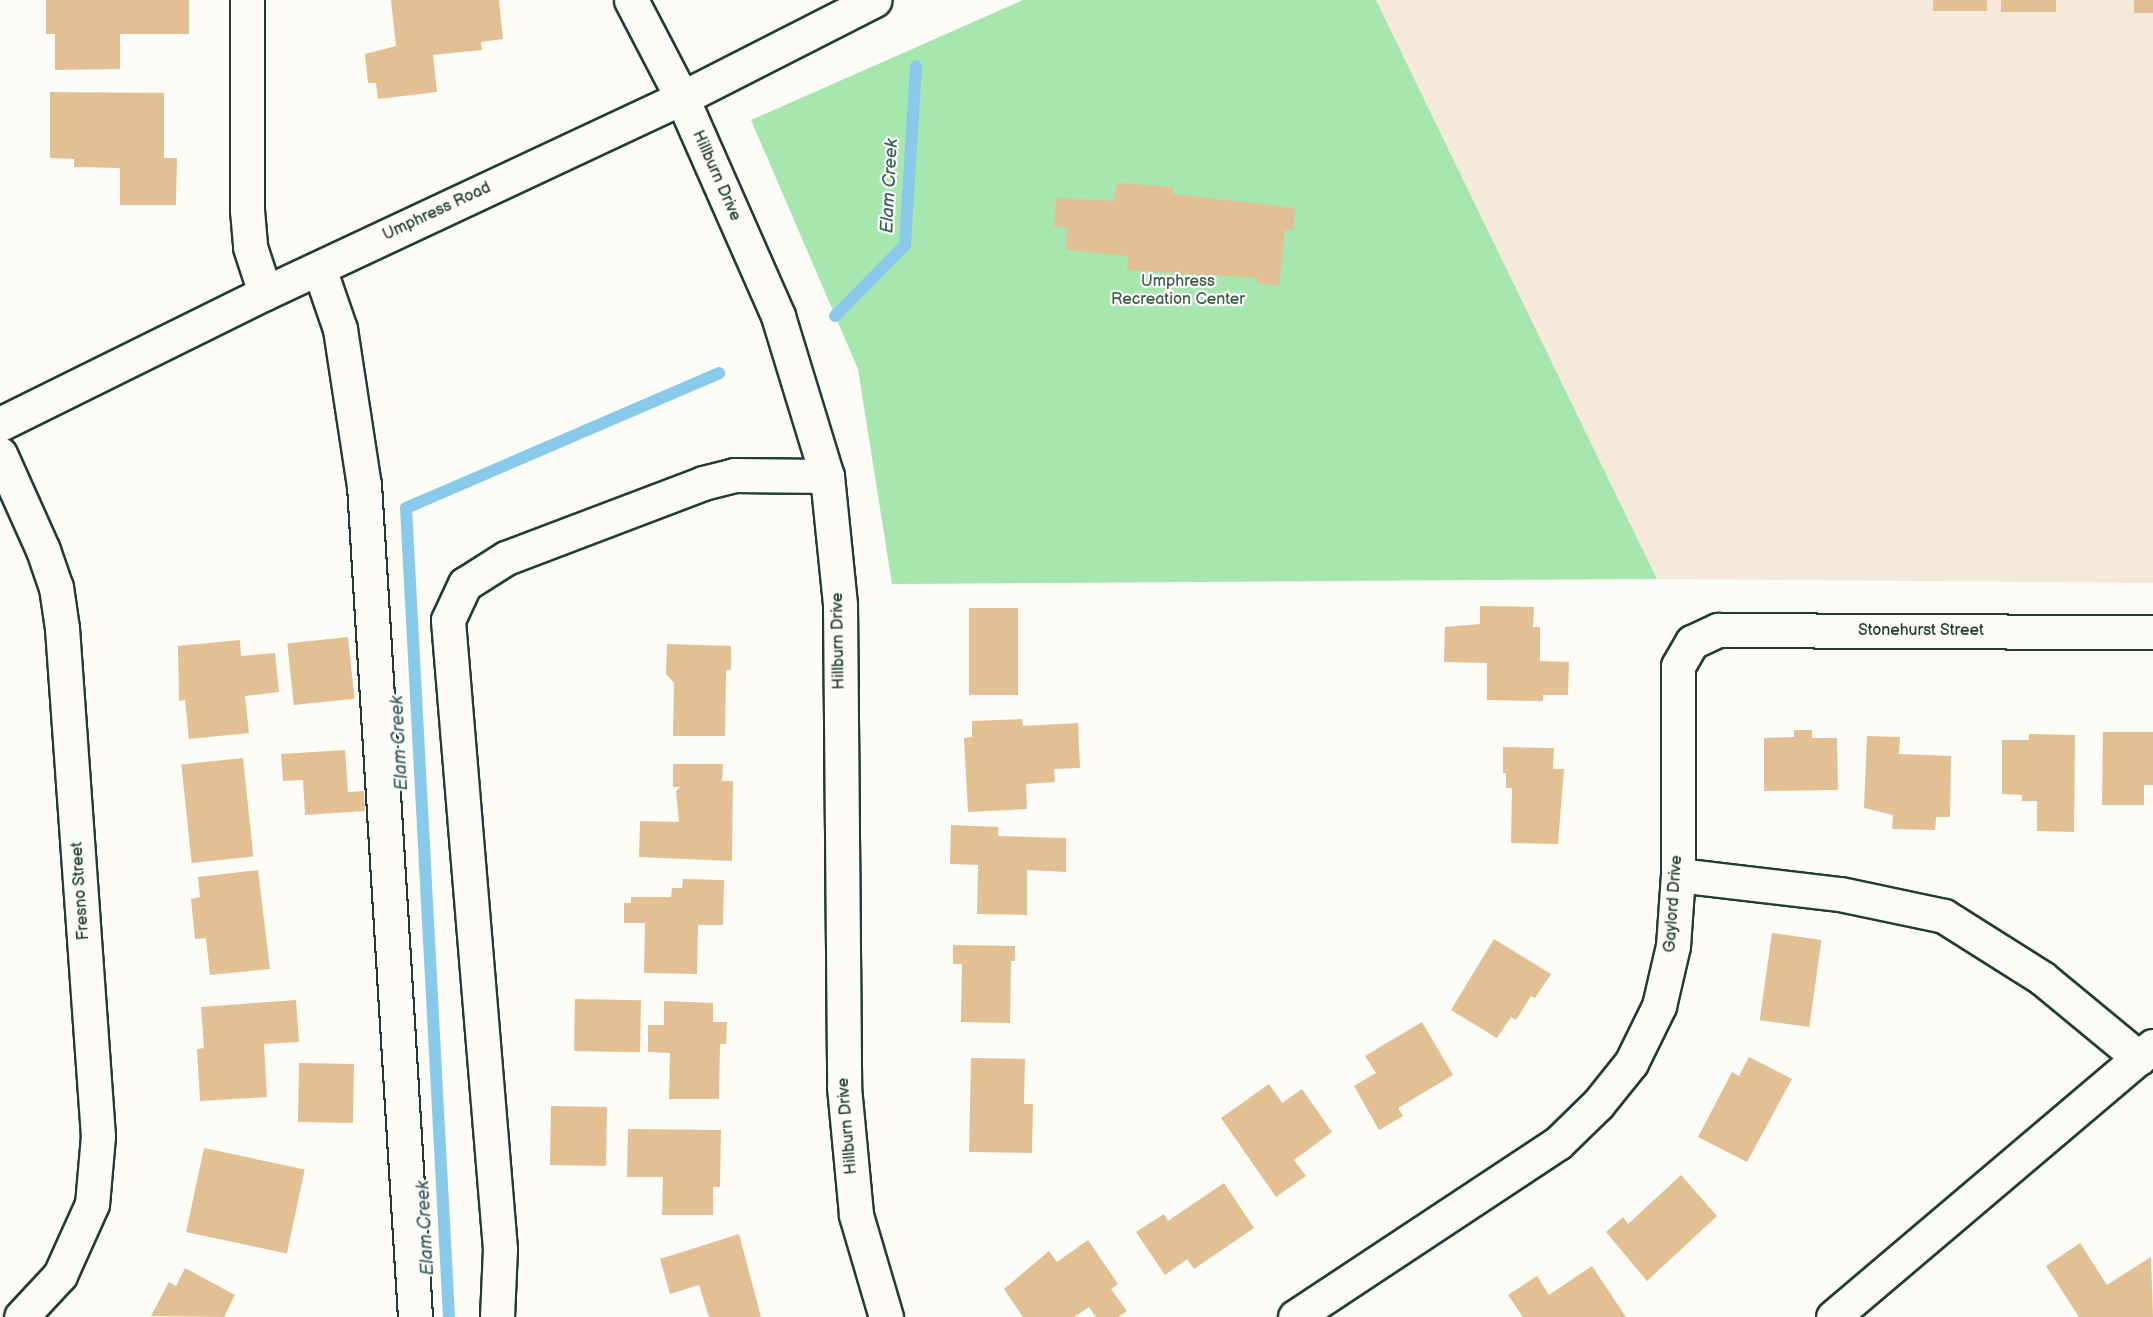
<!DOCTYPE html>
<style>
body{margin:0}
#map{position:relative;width:2153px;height:1317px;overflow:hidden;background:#fdfcf7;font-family:"Balsamiq Sans",sans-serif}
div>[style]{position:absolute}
.built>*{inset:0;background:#f5ead9}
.green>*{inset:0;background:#a7e7af}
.stream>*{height:12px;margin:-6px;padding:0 6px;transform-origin:6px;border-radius:6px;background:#89c9ea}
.building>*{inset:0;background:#e2c094;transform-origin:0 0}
.roads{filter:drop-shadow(2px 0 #1f3d34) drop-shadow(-2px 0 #1f3d34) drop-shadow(0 2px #1f3d34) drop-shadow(0 -2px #1f3d34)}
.minor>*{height:33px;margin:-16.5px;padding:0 16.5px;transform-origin:16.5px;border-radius:16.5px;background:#fdfcf7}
span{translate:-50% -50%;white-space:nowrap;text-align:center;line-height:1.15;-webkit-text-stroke:4.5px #fdfcf7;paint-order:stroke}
.street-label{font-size:16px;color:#1f3d34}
.park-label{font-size:16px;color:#3a5f4d}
.water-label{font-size:18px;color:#3a6062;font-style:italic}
</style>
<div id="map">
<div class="built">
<i style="clip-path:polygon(1376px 0,2153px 0,2153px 583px,1657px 579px)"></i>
</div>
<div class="green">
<i style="clip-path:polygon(1023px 0,1376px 0,1657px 579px,892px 584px,858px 369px,751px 120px)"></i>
</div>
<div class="stream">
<i style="left:835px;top:316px;width:100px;rotate:-45.4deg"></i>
<i style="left:905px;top:245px;width:179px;rotate:-86.5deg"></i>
<i style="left:449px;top:1317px;width:810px;rotate:-93.04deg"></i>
<i style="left:406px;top:508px;width:341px;rotate:-23.3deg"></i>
</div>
<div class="building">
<i style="clip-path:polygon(46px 0,189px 0,189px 34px,120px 34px,120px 69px,55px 70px,55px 34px,46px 34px)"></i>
<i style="clip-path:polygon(391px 0,499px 0,503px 39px,481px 42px,482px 50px,433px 55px,437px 92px,378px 99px,376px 83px,368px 83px,365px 54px,396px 46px)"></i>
<i style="left:1933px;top:0;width:54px;height:11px"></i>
<i style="left:2001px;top:0;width:55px;height:12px"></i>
<i style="left:2134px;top:0;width:19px;height:13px"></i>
<i style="clip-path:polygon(50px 92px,164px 93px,164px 158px,177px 158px,176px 205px,120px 205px,120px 168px,74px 167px,74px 159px,50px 158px)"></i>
<i style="clip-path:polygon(1117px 183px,1173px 187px,1173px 194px,1295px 208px,1293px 230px,1285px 230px,1279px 286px,1256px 283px,1257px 278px,1127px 270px,1128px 256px,1066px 250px,1068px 228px,1054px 227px,1056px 198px,1114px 201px)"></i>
<i style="clip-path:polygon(1480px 606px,1534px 607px,1533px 627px,1540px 627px,1540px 661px,1569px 662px,1568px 695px,1543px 695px,1543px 701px,1487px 700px,1487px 663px,1444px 662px,1445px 627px,1480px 624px)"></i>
<i style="left:969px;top:608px;width:49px;height:87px"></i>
<i style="left:348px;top:637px;width:62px;height:61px;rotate:84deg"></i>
<i style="clip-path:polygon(240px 640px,241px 656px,275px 653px,279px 692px,245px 696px,249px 733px,189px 739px,185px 700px,179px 701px,178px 646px)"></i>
<i style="clip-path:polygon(667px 644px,731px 646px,731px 670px,726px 670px,725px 736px,673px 736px,674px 683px,666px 674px)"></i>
<i style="clip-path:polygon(1022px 719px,1023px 726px,1078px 723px,1080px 768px,1054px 769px,1055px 782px,1026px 784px,1027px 809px,968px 812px,964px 738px,972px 737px,972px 721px)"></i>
<i style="clip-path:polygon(1794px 730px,1812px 730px,1812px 738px,1837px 738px,1838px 790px,1764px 791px,1764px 738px,1794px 737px)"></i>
<i style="clip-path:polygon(2103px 732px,2153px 732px,2153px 785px,2144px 785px,2144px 805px,2102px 805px)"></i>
<i style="clip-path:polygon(2029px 734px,2075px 735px,2074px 832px,2037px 831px,2037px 801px,2022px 801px,2022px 795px,2002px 794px,2002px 740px,2029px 740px)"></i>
<i style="clip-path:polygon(1867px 736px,1900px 737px,1899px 754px,1951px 756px,1950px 817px,1936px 817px,1935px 830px,1892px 829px,1893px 815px,1864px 808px)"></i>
<i style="clip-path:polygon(1503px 747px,1554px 748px,1553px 769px,1564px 769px,1558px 844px,1511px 843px,1512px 788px,1506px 788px,1506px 773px,1503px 773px)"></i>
<i style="clip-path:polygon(345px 750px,348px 792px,364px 791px,365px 811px,305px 815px,303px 780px,283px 781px,281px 754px)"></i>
<i style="left:243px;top:758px;width:99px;height:62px;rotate:84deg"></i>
<i style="clip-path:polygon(673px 764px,723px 764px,722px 781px,733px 781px,732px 861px,639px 857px,640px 821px,679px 822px,676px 791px,680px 787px,673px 787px)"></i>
<i style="clip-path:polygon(951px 825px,998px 827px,998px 836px,1066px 838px,1066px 872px,1027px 870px,1027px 915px,977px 914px,978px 865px,950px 864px)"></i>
<i style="clip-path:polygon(258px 870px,270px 969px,210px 975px,206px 938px,195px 939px,191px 899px,200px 897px,198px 877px)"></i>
<i style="clip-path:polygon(683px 879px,724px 880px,723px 925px,698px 925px,697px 974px,644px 973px,645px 923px,624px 923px,624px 903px,631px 903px,631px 897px,671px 897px,672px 888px,682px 888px)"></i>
<i style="left:1772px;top:933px;width:50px;height:88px;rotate:8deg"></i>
<i style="clip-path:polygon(1494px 939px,1551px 974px,1535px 998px,1531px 996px,1516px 1020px,1511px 1017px,1497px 1038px,1451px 1010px)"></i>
<i style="clip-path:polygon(953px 945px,1015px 946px,1015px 961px,1011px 961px,1010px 1023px,961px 1022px,962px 964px,953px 964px)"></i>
<i style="left:575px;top:999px;width:66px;height:52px;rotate:1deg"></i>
<i style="clip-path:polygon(296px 1000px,299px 1042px,264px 1044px,267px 1097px,200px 1101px,197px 1049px,204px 1048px,201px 1007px)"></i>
<i style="clip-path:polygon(664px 1001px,713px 1003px,713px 1022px,727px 1022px,726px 1044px,720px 1044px,719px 1099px,669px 1099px,670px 1053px,648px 1052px,648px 1025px,664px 1025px)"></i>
<i style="clip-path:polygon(1422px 1022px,1453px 1075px,1398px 1108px,1403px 1116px,1379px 1130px,1354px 1086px,1376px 1073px,1365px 1056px)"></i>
<i style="clip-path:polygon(1749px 1057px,1792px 1079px,1747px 1162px,1698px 1137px,1732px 1072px,1739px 1076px)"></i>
<i style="clip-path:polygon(971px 1058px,1025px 1059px,1024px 1104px,1033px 1104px,1032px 1153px,969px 1152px)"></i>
<i style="left:299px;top:1063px;width:55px;height:59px;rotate:1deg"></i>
<i style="clip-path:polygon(1269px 1084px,1282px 1103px,1302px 1089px,1332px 1132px,1294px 1160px,1306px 1176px,1276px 1197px,1221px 1118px)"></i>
<i style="left:551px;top:1106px;width:56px;height:59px;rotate:1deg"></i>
<i style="clip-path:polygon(628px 1129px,721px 1130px,720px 1187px,713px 1187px,713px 1215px,662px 1215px,663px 1177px,627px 1177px)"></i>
<i style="left:204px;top:1148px;width:103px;height:86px;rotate:12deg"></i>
<i style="clip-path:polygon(1681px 1175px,1717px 1216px,1647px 1281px,1606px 1232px,1623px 1217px,1628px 1224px)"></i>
<i style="clip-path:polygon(1224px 1183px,1254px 1228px,1194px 1269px,1187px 1259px,1165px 1275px,1136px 1232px,1164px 1214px,1168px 1221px)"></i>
<i style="clip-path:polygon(739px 1234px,761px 1317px,709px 1317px,699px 1285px,670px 1294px,660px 1259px)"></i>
<i style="clip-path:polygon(1088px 1240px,1118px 1284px,1111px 1289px,1127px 1311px,1118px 1317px,1096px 1317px,1089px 1307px,1074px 1317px,1023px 1317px,1004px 1289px,1049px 1251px,1057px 1262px)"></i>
<i style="clip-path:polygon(2080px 1243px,2107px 1285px,2151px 1257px,2153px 1317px,2079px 1317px,2046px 1266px)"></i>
<i style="clip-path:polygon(1592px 1266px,1626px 1317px,1523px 1317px,1508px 1295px,1537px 1276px,1549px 1295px)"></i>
<i style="clip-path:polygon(185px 1268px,235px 1295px,224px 1317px,151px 1316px,169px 1282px,176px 1286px)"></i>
</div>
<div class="roads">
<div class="minor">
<i style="left:247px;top:0;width:210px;rotate:90deg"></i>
<i style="left:247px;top:210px;width:37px;rotate:85deg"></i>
<i style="left:250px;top:247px;width:48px;rotate:71.9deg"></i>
<i style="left:631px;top:0;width:110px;rotate:62.5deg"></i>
<i style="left:682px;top:98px;width:238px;rotate:66.2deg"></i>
<i style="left:778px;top:316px;width:167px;rotate:73deg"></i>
<i style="left:827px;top:476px;width:130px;rotate:84.2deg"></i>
<i style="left:840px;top:605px;width:482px;rotate:89.5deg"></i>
<i style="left:844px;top:1087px;width:129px;rotate:84.6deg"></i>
<i style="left:856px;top:1215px;width:106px;rotate:73.6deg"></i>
<i style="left:319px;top:268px;width:65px;rotate:71deg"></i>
<i style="left:340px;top:329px;width:158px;rotate:81.3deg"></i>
<i style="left:364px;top:485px;width:834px;rotate:86.49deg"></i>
<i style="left:0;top:424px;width:296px;rotate:-26.3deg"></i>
<i style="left:265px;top:293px;width:460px;rotate:-25.1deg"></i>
<i style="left:682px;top:98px;width:216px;rotate:-27deg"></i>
<i style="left:0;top:454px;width:105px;rotate:65.9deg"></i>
<i style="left:43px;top:550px;width:39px;rotate:71deg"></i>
<i style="left:56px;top:587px;width:41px;rotate:81.7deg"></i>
<i style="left:62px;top:628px;width:509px;rotate:85.95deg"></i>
<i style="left:98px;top:1136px;width:68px;rotate:95deg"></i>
<i style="left:92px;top:1204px;width:78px;rotate:114.3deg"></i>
<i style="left:60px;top:1275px;width:57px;rotate:132.9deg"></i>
<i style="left:1678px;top:875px;width:163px;rotate:6.7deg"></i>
<i style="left:1840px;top:894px;width:106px;rotate:11.9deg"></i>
<i style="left:1944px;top:916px;width:116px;rotate:32.3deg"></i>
<i style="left:2042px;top:978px;width:126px;rotate:39.5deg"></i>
<i style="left:497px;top:1317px;width:68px;rotate:-87.5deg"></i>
<i style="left:500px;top:1249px;width:631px;rotate:-94.73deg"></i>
<i style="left:448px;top:620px;width:40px;rotate:-65deg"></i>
<i style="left:465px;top:584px;width:49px;rotate:-32.4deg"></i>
<i style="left:506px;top:558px;width:211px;rotate:-20.8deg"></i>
<i style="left:703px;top:483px;width:32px;rotate:-14deg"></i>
<i style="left:734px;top:475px;width:93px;rotate:0.6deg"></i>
<i style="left:1295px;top:1317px;width:315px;rotate:-33.5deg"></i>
<i style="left:1558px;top:1143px;width:56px;rotate:-44.3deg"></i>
<i style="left:1598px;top:1104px;width:53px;rotate:-51.2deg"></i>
<i style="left:1631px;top:1063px;width:64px;rotate:-63.8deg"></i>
<i style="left:1659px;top:1006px;width:62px;rotate:-76.9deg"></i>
<i style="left:1673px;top:946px;width:71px;rotate:-86deg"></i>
<i style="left:1678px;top:875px;width:209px;rotate:-90deg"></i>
<i style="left:1678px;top:666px;width:28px;rotate:-60deg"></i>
<i style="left:1692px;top:642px;width:29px;rotate:-25deg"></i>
<i style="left:1718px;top:630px;width:435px;rotate:0.3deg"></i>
<i style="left:1833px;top:1317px;width:419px;rotate:-40.3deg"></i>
</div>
</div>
<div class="street-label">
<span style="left:716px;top:176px;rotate:66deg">Hillburn Drive</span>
<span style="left:437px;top:212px;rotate:-25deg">Umphress Road</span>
<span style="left:1921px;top:631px">Stonehurst Street</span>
<span style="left:839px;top:641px;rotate:-91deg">Hillburn Drive</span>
<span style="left:81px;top:891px;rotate:-94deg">Fresno Street</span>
<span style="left:1674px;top:904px;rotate:-86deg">Gaylord Drive</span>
<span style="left:848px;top:1126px;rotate:-95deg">Hillburn Drive</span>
</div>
<div class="park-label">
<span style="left:1178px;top:291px">Umphress<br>Recreation Center</span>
</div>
<div class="water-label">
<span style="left:890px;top:186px;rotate:-87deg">Elam Creek</span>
<span style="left:400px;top:743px;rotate:-93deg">Elam Creek</span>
<span style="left:426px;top:1228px;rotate:-93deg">Elam Creek</span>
</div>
</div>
